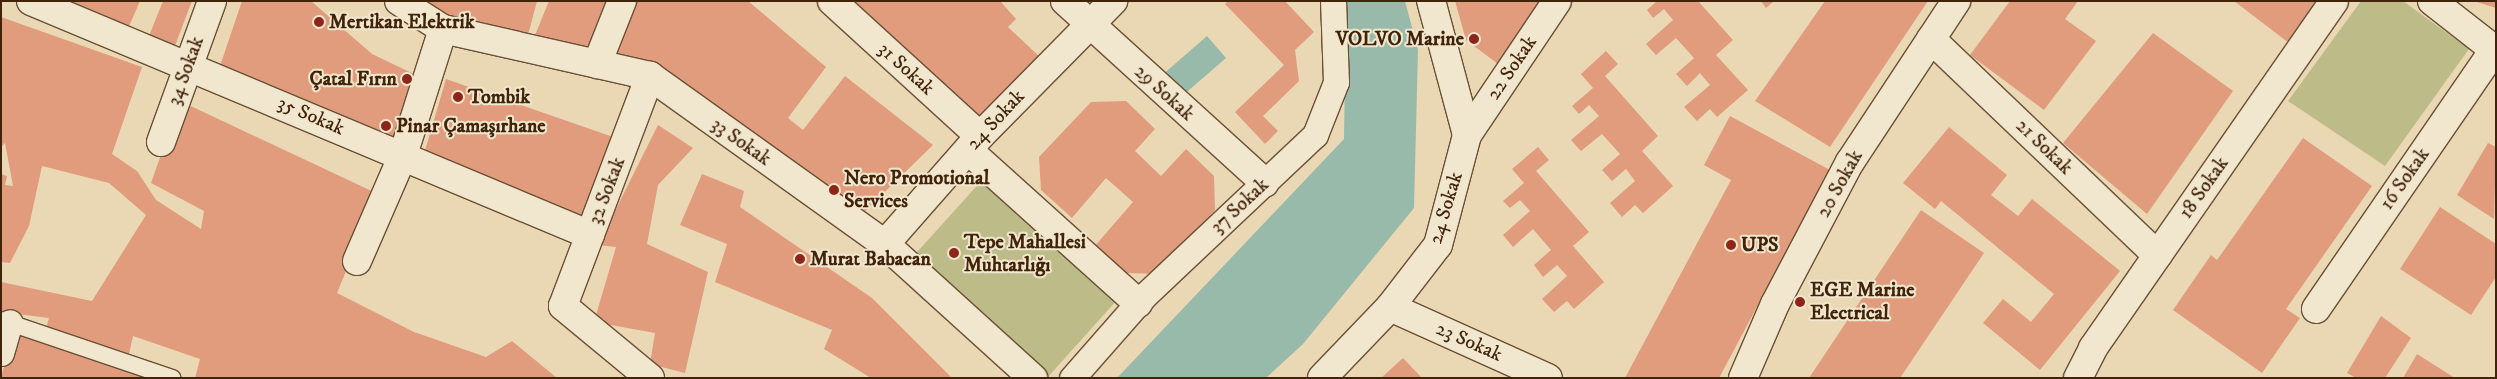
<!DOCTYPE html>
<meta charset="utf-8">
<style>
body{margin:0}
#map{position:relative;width:2497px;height:379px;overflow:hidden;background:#ead8b4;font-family:"IM FELL DW Pica",serif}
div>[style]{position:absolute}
.green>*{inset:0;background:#bdbc89}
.water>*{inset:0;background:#98baab;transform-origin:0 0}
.building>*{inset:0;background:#e09c7d}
.roads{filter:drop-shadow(1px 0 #6a5034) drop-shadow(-1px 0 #6a5034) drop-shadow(0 1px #6a5034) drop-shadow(0 -1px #6a5034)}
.service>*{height:16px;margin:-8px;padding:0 8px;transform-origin:8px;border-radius:8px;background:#f1e6ce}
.pedestrian>*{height:25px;margin:-12.5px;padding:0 12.5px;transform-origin:12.5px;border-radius:12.5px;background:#f1e6ce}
.minor>*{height:28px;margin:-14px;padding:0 14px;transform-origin:14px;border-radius:14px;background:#f1e6ce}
.tertiary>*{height:28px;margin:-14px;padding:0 14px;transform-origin:14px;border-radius:14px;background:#f1e6ce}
.dots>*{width:14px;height:14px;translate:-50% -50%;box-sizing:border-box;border:2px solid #f1e6ce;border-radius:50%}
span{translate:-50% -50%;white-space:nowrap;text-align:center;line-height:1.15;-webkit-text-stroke:4px #f1e6ce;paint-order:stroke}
.poi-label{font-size:20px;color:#402309;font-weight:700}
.left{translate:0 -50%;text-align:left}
.right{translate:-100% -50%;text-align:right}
.street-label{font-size:20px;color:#402309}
.frame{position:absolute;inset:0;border:2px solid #402309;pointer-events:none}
</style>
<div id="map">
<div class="green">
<i style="clip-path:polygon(2361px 1px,2403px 1px,2469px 49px,2385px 166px,2288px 101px)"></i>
<i style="clip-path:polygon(984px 178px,1118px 299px,1047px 378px,1035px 378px,908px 262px)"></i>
</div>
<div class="water">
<i style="clip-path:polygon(1346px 1px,1405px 1px,1418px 50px,1414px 208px,1303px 344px,1266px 378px,1117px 378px,1344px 139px)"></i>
<i style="left:1207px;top:36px;width:29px;height:57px;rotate:49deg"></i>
</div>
<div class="building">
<i style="clip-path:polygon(75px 1px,140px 1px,127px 31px,73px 8px)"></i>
<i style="clip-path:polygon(163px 1px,192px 1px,173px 51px,147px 41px)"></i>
<i style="clip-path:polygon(242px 1px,311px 1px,372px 54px,418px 76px,394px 140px,219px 69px)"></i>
<i style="clip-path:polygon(409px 1px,537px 1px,527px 39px,441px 21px)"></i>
<i style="clip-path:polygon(549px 1px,609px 1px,589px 56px,531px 45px)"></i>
<i style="clip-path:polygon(637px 1px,748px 1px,826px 67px,788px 118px,803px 130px,845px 76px,933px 145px,857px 219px,614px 60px)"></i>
<i style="clip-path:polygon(845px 1px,1000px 1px,1016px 19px,1008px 27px,1041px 58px,978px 126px)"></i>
<i style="clip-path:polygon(1228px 1px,1285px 1px,1314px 32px,1295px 50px,1299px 81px,1263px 116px,1278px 131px,1265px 144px,1235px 112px,1284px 65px,1225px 4px)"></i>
<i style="clip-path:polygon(1455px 1px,1546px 1px,1498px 64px,1466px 40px)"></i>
<i style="clip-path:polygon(1657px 1px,1698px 1px,1733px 40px,1716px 55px,1748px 90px,1717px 117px,1710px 109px,1697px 121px,1684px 107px,1710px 85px,1700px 73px,1687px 86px,1676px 74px,1694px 58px,1676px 38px,1656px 55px,1646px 44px,1673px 20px,1664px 9px,1653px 18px,1647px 10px)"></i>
<i style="clip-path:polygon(1761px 1px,1774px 1px,1766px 8px)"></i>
<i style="clip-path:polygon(1825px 1px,1928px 1px,1830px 147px,1755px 101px)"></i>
<i style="clip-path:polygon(2010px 1px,2078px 1px,2065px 19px,2096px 41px,2044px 110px,1970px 55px)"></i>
<i style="clip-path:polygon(2234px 1px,2326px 1px,2293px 46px)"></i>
<i style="clip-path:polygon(2477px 1px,2496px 1px,2496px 8px,2477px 2px)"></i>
<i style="clip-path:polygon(1px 17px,142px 67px,112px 154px,137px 171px,156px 200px,201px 229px,204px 211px,151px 183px,180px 101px,378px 194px,337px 293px,414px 332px,486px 357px,512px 341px,557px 378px,195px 378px,200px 359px,133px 336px,129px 354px,46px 328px,49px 318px,1px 312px,1px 282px,92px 301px,146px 215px,109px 183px,42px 166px,29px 226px,10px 263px,1px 262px,1px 174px,7px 176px,5px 185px,13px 186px,5px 143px,1px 147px)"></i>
<i style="clip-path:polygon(2153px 33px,2233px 91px,2147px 214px,2063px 143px)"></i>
<i style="clip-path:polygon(1606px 51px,1618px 64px,1605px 76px,1658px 136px,1642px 151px,1673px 186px,1643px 213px,1635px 205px,1622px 217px,1610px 203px,1635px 181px,1626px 169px,1612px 181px,1602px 170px,1620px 154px,1602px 134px,1581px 151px,1571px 140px,1599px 116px,1589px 105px,1579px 114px,1572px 106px,1593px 88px,1581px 74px)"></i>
<i style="clip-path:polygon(446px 79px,616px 138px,583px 225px,424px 154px)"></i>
<i style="clip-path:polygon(1126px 101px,1155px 129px,1135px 151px,1161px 176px,1186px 149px,1214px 176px,1215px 210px,1159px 274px,1125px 273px,1094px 247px,1133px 202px,1106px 178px,1072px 218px,1041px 190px,1039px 157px,1091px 102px)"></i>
<i style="clip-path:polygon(1730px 116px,1830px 170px,1719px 378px,1625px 378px,1731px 180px,1704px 165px)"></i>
<i style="clip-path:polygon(658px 125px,693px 148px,658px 185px,647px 244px,708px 272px,685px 373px,650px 364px,655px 333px,594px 322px,616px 247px,598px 245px)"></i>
<i style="clip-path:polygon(1949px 127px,2007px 175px,1991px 195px,2018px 216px,2032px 199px,2120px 271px,2040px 370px,1983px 323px,2003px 299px,2031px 322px,2054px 294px,1941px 201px,1935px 209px,1903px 183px)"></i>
<i style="clip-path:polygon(2303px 138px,2372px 186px,2286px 309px,2300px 318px,2262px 373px,2173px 310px,2211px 255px,2217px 260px)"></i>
<i style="clip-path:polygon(2488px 143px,2496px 147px,2494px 219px,2457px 195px)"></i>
<i style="clip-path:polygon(1538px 147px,1549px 160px,1536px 171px,1589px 232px,1573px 246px,1604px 282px,1574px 309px,1567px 301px,1554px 312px,1542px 299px,1567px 276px,1557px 265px,1543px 277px,1534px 265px,1551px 250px,1533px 229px,1513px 247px,1503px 235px,1530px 211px,1520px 200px,1510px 208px,1503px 201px,1524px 183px,1512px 169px)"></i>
<i style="clip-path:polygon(702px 174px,744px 191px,740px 207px,872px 298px,952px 378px,871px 378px,824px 349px,832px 330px,715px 282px,727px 244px,680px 225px)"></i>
<i style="clip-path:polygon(2440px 207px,2496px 244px,2496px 277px,2471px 315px,2400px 269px)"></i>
<i style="clip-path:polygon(1921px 210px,1984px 253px,1900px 378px,1809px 378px)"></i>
<i style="clip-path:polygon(2381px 316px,2411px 338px,2385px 378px,2356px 378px,2347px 373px)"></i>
<i style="clip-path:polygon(14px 328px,152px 378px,1px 378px)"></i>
<i style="clip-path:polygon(2417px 354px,2455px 378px,2403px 378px)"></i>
<i style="clip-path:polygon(1403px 358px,1422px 378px,1381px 378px)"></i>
</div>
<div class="roads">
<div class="service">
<i style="left:1px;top:320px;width:181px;rotate:18.7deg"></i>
</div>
<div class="pedestrian">
<i style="left:1px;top:353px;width:32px;rotate:-74deg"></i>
<i style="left:1072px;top:378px;width:109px;rotate:-48.7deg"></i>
<i style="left:1144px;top:296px;width:235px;rotate:-43.3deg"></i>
<i style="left:1315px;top:135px;width:57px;rotate:-68.4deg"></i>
<i style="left:1336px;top:82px;width:81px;rotate:-92.1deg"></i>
</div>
<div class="minor">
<i style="left:31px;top:1px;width:606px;rotate:22.71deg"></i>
<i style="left:399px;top:1px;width:52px;rotate:32.5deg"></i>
<i style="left:443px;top:29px;width:212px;rotate:12.8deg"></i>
<i style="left:650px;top:76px;width:289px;rotate:35.6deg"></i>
<i style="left:885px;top:244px;width:200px;rotate:42.2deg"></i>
<i style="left:832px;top:1px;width:200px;rotate:42.4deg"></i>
<i style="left:1065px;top:1px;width:270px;rotate:42.3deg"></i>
<i style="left:1931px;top:39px;width:313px;rotate:43.7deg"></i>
<i style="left:597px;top:64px;width:68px;rotate:-68.4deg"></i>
<i style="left:1467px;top:135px;width:161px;rotate:-56.1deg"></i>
<i style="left:161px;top:142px;width:150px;rotate:-70.1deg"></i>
<i style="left:968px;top:150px;width:229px;rotate:42deg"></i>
<i style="left:885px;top:244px;width:144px;rotate:-48.7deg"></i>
<i style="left:980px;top:136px;width:190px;rotate:-45.4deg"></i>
<i style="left:357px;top:261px;width:116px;rotate:-66.5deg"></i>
<i style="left:403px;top:155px;width:132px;rotate:-72.4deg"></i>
<i style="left:1390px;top:307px;width:173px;rotate:24.2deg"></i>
<i style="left:2316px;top:309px;width:314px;rotate:-55.5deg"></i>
<i style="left:650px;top:378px;width:113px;rotate:-140.4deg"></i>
<i style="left:563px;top:306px;width:246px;rotate:-69.3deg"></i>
<i style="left:1322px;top:378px;width:98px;rotate:-46.2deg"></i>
<i style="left:1390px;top:307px;width:78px;rotate:-52.3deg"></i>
<i style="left:1438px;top:245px;width:114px;rotate:-75.2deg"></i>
<i style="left:1467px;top:135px;width:139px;rotate:-105deg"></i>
<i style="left:1743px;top:378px;width:81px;rotate:-66.6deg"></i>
<i style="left:1775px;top:304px;width:161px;rotate:-62.2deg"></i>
<i style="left:1850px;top:162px;width:193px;rotate:-56.6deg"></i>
<i style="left:2078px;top:378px;width:34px;rotate:-63deg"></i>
<i style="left:2093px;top:348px;width:422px;rotate:-55.2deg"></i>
</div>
<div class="tertiary">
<i style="left:2432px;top:1px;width:81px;rotate:38deg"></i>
</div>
</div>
<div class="dots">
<i style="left:319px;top:22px;background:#8f2418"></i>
<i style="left:1474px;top:39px;background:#8f2418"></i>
<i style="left:407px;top:79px;background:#8f2418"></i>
<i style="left:458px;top:97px;background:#8f2418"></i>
<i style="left:386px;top:126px;background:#8f2418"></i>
<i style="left:834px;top:190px;background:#8f2418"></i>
<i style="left:1731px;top:245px;background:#8f2418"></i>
<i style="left:954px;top:253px;background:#8f2418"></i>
<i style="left:800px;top:259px;background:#8f2418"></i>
<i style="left:1800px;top:302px;background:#8f2418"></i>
</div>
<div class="poi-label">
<span class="left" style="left:329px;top:22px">Mertikan Elektrik</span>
<span class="right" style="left:1464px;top:39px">VOLVO Marine</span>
<span class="right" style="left:397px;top:79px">Çatal Fırın</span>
<span class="left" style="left:468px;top:97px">Tombik</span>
<span class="left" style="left:396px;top:126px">Pinar Çamaşırhane</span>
<span class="left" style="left:844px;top:190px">Nero Promotional<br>Services</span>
<span class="left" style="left:964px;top:254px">Tepe Mahallesi<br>Muhtarlığı</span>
<span class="left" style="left:1741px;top:245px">UPS</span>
<span class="left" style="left:810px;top:259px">Murat Babacan</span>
<span class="left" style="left:1810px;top:302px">EGE Marine<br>Electrical</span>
</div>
<div class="street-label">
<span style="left:1512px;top:68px;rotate:-56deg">22 Sokak</span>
<span style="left:906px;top:69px;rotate:42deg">31 Sokak</span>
<span style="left:186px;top:71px;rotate:-70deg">34 Sokak</span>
<span style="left:1164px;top:93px;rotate:42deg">29 Sokak</span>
<span style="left:311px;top:116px;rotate:23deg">35 Sokak</span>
<span style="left:996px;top:120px;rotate:-47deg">24 Sokak</span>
<span style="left:741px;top:142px;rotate:35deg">33 Sokak</span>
<span style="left:2044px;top:147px;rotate:44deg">21 Sokak</span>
<span style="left:2405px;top:179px;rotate:-55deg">16 Sokak</span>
<span style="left:1840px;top:184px;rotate:-61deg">20 Sokak</span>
<span style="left:2204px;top:188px;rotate:-55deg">18 Sokak</span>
<span style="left:607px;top:191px;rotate:-69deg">32 Sokak</span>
<span style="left:1240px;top:206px;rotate:-43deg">37 Sokak</span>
<span style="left:1446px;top:208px;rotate:-73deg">24 Sokak</span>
<span style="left:1469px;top:342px;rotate:24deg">23 Sokak</span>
</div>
<div class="frame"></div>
</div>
